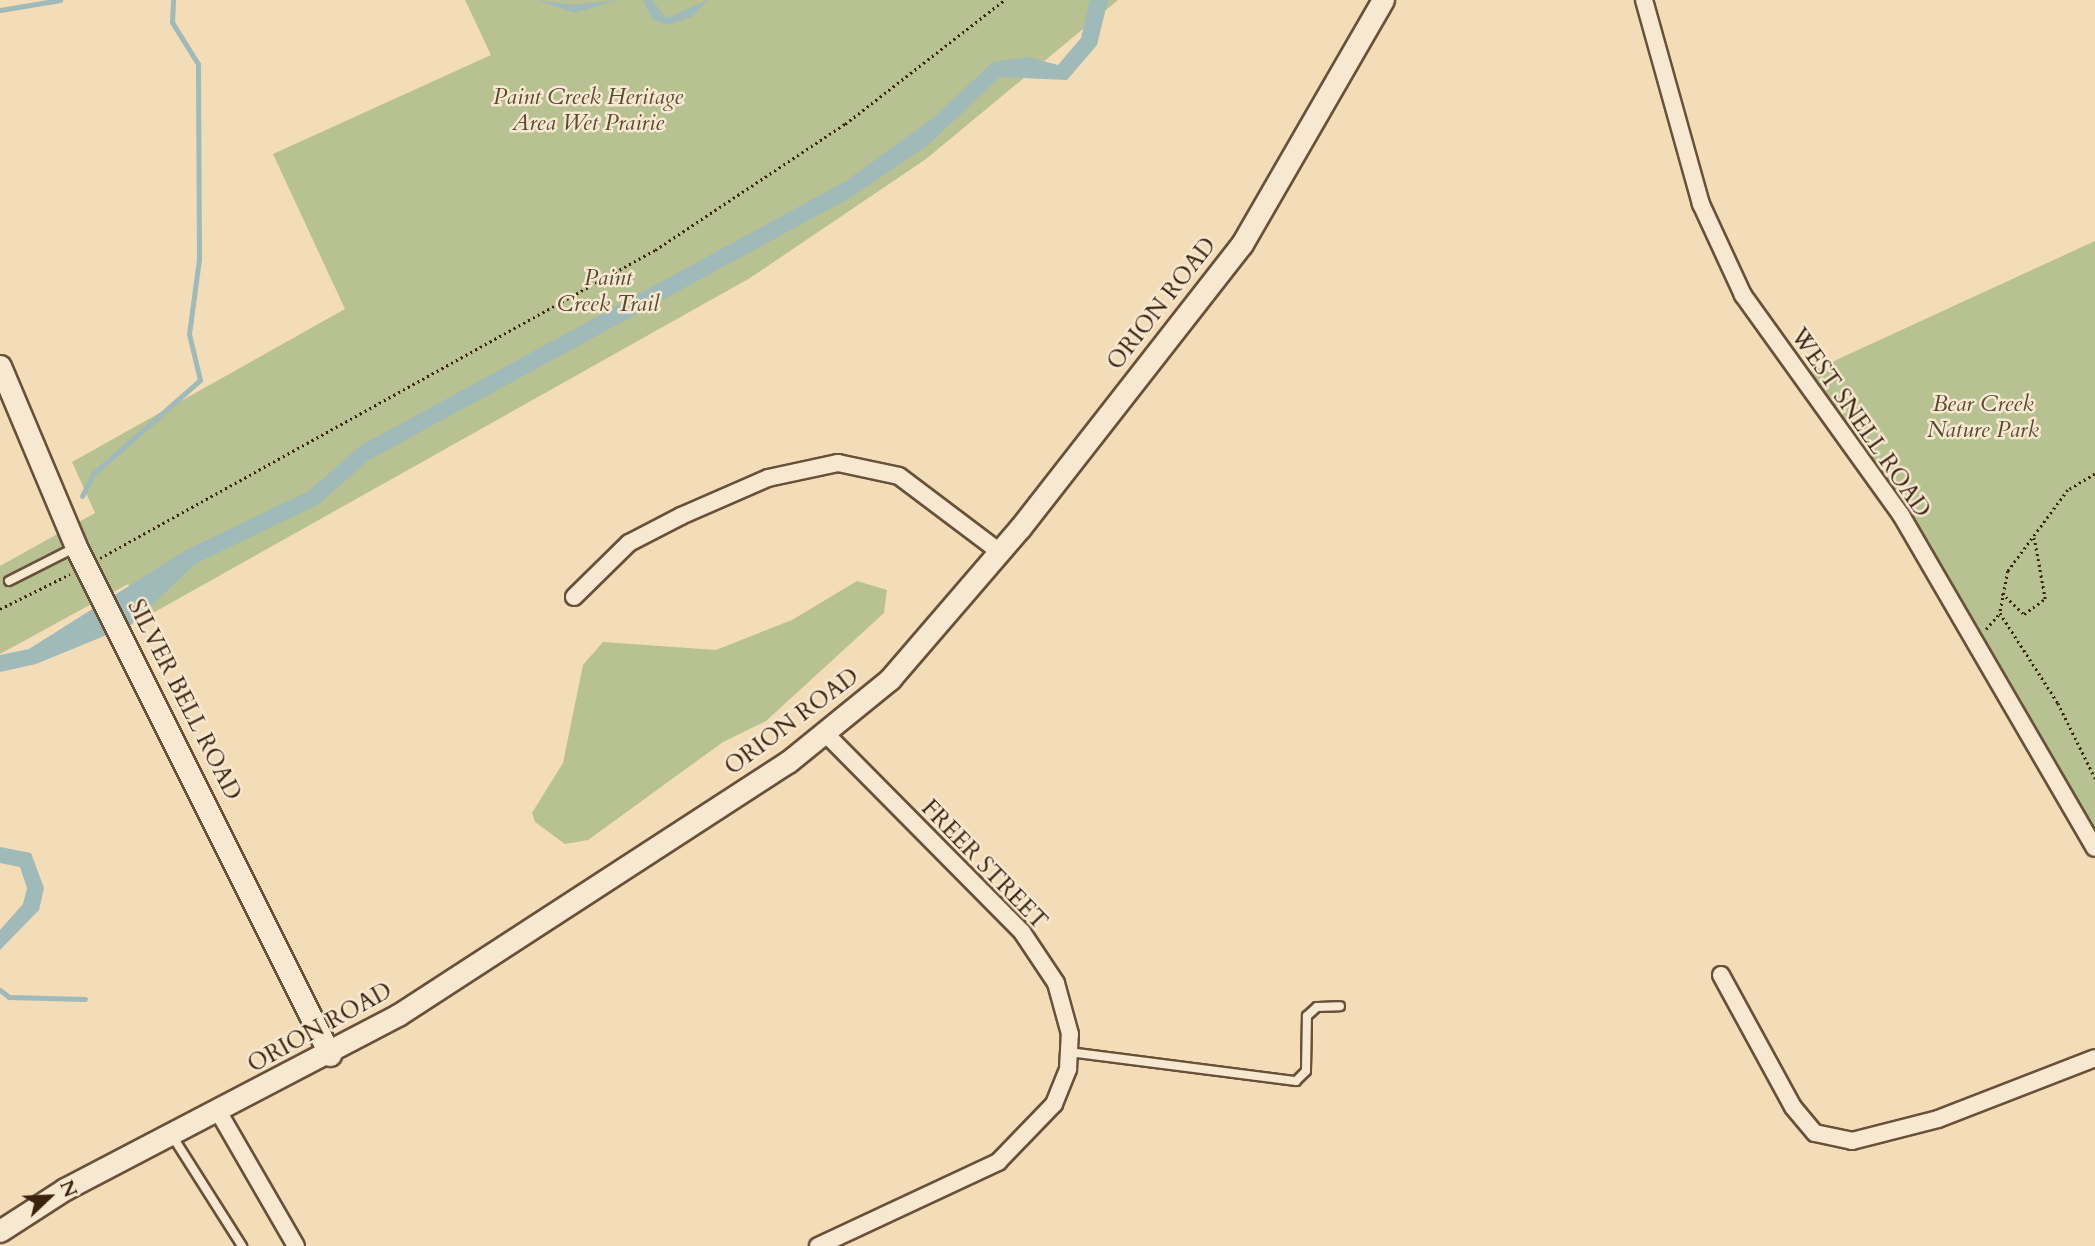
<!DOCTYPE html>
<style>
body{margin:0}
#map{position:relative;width:2095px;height:1246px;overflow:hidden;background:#f3dcb8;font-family:Cardo,serif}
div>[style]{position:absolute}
.green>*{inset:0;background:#b8c191}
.water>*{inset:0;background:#a0b9b9}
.stream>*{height:5px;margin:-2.5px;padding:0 2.5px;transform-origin:2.5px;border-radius:2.5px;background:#a0b9b9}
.path>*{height:2.5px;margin-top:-1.25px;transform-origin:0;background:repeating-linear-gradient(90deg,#3b220f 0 2px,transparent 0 5.5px)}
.roads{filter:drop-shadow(2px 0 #695039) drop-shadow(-2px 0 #695039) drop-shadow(0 2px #695039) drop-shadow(0 -2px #695039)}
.lane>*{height:8px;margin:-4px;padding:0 4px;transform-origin:4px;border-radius:4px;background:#f7e8d1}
.street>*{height:16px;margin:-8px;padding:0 8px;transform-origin:8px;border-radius:8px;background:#f7e8d1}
.secondary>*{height:21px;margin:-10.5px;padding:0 10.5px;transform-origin:10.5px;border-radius:10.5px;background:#f7e8d1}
span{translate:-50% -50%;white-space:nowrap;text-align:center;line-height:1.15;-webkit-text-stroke:5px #f7e8d1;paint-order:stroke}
.park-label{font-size:23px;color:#5a4a30;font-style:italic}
.street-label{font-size:23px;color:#3b220f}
.north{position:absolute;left:14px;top:1162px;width:70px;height:70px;-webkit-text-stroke:5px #f7e8d1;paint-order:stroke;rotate:67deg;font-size:19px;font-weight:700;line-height:28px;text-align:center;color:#3b220f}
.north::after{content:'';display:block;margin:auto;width:24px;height:32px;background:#3b220f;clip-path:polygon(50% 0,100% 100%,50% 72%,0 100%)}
</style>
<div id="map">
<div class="green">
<i style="clip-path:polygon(465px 0,1118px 0,926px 159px,750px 278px,144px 618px,128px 584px,0 654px,0 566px,95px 513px,72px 462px,345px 309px,273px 154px,491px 55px)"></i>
<i style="clip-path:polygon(2095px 241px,2095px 831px,1902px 499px,1808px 373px)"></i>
<i style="clip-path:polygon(857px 581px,887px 590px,884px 613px,766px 721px,723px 742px,588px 840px,565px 844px,535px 822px,532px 813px,563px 763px,583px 665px,603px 642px,716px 650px,792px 620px)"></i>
</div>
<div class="water">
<i style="clip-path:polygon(538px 0,574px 5px,618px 0,574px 13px)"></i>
<i style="clip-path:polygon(643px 0,652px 0,666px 18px,708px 0,692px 17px,667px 25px,652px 19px)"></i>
<i style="clip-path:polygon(1090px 0,1108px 0,1097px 45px,1067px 80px,1000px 77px,929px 144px,853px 196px,369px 460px,319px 504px,195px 564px,131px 625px,36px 664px,0 672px,0 655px,29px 649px,186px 550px,309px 491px,360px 446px,846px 181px,932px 119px,993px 62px,1028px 57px,1058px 65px,1081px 38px)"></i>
<i style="clip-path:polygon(0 847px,31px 853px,44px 888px,39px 910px,0 950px,0 930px,23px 904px,27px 888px,20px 867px,0 863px)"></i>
</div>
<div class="stream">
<i style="left:0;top:10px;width:61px;rotate:-9.5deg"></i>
<i style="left:82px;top:496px;width:25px;rotate:-63deg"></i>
<i style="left:93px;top:474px;width:142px;rotate:-41.3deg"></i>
<i style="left:200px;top:380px;width:47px;rotate:-103.4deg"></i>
<i style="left:189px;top:334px;width:76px;rotate:-82.4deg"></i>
<i style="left:199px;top:259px;width:195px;rotate:-90.3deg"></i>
<i style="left:198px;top:64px;width:49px;rotate:-121.8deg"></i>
<i style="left:172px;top:22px;width:22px;rotate:-87deg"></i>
<i style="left:0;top:990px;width:11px;rotate:38deg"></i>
<i style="left:9px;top:997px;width:76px;rotate:1.5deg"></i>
</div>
<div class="path">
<i style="left:2095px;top:474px;width:31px;rotate:149deg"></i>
<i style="left:2068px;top:490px;width:101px;rotate:126.5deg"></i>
<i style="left:2008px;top:571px;width:43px;rotate:100.8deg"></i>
<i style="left:2000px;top:613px;width:107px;rotate:57.2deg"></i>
<i style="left:2058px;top:703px;width:84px;rotate:63.7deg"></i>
<i style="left:100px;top:558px;width:635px;rotate:-29.03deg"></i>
<i style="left:655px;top:250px;width:228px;rotate:-33.6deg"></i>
<i style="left:845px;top:124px;width:202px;rotate:-37.9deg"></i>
<i style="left:2002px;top:593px;width:30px;rotate:44deg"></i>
<i style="left:2024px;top:614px;width:26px;rotate:-36deg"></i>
<i style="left:2045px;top:599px;width:62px;rotate:-100.2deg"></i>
<i style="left:0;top:609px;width:78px;rotate:-26.6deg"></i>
<i style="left:1986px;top:629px;width:21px;rotate:-49deg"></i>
</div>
<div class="roads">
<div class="lane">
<i style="left:9px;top:581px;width:75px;rotate:-26.9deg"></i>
<i style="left:1069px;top:1052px;width:229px;rotate:7.3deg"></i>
<i style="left:1296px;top:1081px;width:14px;rotate:-45deg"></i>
<i style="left:1306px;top:1071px;width:55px;rotate:-89deg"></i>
<i style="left:1307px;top:1016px;width:13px;rotate:-42deg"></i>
<i style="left:1317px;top:1007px;width:23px;rotate:-2deg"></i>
<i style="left:171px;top:1134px;width:133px;rotate:57.6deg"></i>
</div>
<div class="street">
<i style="left:1644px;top:0;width:212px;rotate:74.4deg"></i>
<i style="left:1701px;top:204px;width:100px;rotate:65.2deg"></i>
<i style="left:1743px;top:295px;width:271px;rotate:54.3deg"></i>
<i style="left:1901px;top:515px;width:385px;rotate:59.8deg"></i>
<i style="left:574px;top:597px;width:77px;rotate:-44.5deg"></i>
<i style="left:629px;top:543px;width:59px;rotate:-27.4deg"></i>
<i style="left:681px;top:516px;width:95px;rotate:-23.6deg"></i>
<i style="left:768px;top:478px;width:72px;rotate:-12.1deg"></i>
<i style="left:838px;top:463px;width:62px;rotate:12deg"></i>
<i style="left:899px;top:476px;width:126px;rotate:37deg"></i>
<i style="left:1721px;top:975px;width:150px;rotate:61.4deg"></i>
<i style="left:1793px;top:1107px;width:34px;rotate:50deg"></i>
<i style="left:1815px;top:1133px;width:38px;rotate:12deg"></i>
<i style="left:1852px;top:1141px;width:89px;rotate:-14.3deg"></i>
<i style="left:1938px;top:1119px;width:168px;rotate:-21.2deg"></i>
<i style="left:218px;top:1111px;width:156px;rotate:60deg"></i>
<i style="left:818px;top:1246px;width:199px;rotate:-25deg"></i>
<i style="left:998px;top:1162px;width:81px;rotate:-46deg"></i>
<i style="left:1054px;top:1104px;width:38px;rotate:-68deg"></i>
<i style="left:1068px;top:1069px;width:35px;rotate:-87deg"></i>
<i style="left:1070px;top:1034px;width:53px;rotate:-105.4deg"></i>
<i style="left:1056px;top:983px;width:61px;rotate:-123.7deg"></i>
<i style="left:1022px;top:932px;width:280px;rotate:-134.7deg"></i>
</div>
<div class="secondary">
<i style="left:0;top:366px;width:196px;rotate:67.2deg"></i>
<i style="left:76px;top:547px;width:568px;rotate:63.43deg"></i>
<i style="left:0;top:1231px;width:77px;rotate:-32.9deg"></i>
<i style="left:65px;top:1189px;width:376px;rotate:-27.6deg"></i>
<i style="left:398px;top:1015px;width:465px;rotate:-33deg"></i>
<i style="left:788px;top:762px;width:132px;rotate:-39.1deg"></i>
<i style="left:890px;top:679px;width:199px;rotate:-49.3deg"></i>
<i style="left:1020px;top:528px;width:360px;rotate:-52deg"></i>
<i style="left:1242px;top:244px;width:282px;rotate:-60deg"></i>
</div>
</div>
<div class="park-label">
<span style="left:588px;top:110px">Paint Creek Heritage<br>Area Wet Prairie</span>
<span style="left:608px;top:291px">Paint<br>Creek Trail</span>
<span style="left:1983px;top:417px">Bear Creek<br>Nature Park</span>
</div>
<div class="street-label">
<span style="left:1162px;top:304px;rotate:-52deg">ORION ROAD</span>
<span style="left:1860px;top:423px;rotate:55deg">WEST SNELL ROAD</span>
<span style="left:184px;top:700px;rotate:63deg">SILVER BELL ROAD</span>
<span style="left:792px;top:722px;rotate:-37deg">ORION ROAD</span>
<span style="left:984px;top:865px;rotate:46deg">FREER STREET</span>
<span style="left:320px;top:1028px;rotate:-29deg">ORION ROAD</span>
</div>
<div class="north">N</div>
</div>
